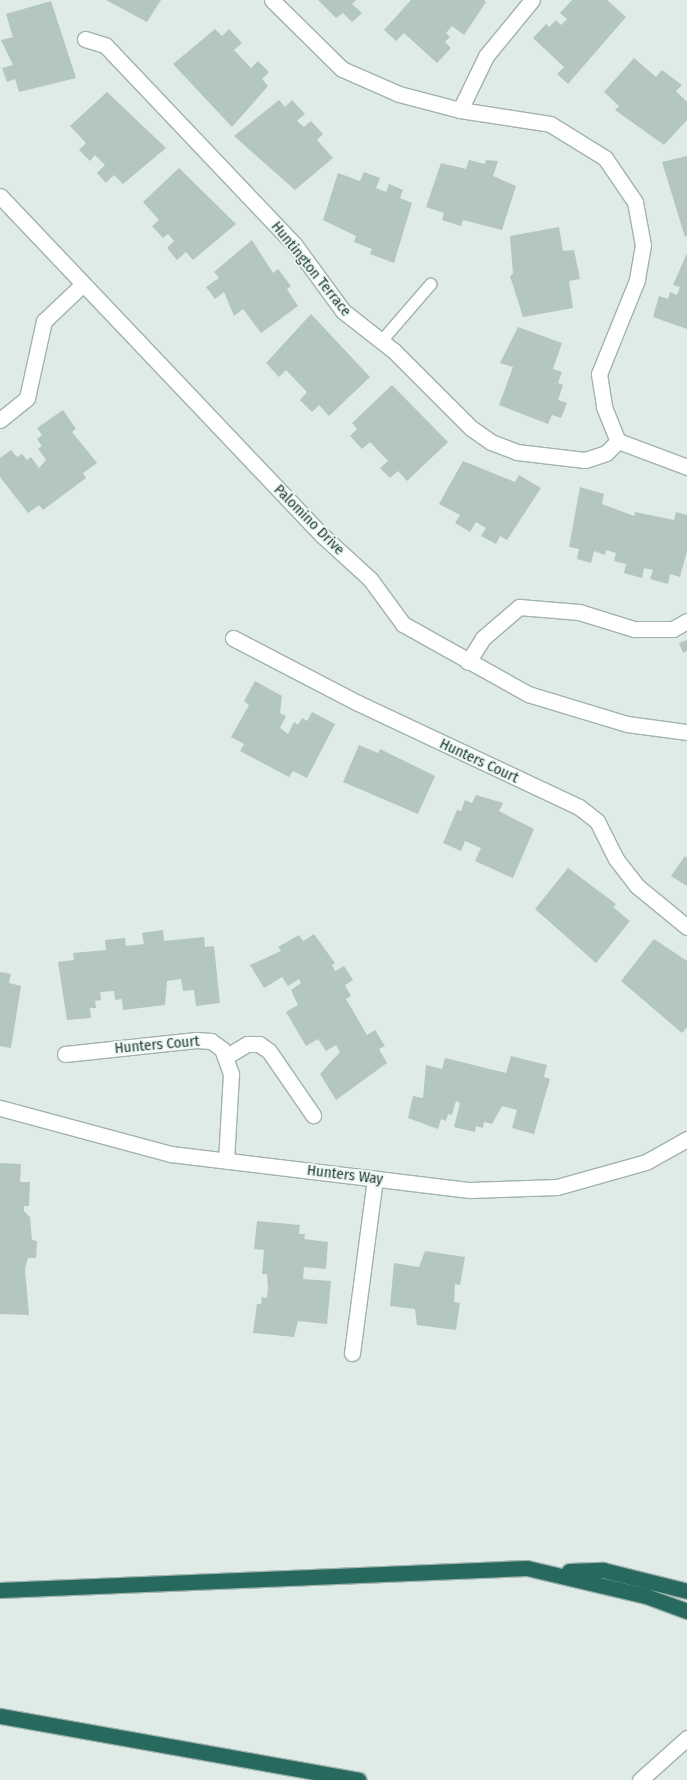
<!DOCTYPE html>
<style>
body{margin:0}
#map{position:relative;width:687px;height:1780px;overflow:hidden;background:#deebe6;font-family:"Fira Sans Condensed",sans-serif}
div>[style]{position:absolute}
.building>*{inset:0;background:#b3c6bf}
.roads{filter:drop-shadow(1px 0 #a1b3ad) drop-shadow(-1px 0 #a1b3ad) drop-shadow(0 1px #a1b3ad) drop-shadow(0 -1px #a1b3ad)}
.lane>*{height:11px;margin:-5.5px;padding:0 5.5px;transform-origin:5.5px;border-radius:5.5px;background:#fff}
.street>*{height:15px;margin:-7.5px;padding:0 7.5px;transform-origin:7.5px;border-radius:7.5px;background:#fff}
.secondary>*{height:15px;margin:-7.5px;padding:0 7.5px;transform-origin:7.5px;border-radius:7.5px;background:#fff}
.highway>*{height:15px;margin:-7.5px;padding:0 7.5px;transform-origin:7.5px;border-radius:7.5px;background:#28695f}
span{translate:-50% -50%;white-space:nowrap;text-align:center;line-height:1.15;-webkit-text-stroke:4px #eef7f3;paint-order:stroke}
.street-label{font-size:15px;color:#1e3b35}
</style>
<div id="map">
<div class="building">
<i style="clip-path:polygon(106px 0,161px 0,147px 22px)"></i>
<i style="clip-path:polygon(318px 0,356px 0,352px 4px,362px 13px,352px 22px,343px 13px,336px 18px)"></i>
<i style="clip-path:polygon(411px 0,484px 0,486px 2px,464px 35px,452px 26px,446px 33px,450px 37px,445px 42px,451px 48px,437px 63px,404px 33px,396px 41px,384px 30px)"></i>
<i style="clip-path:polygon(572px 0,607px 0,626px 17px,568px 84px,557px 74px,564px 67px,533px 38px,546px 24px,549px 27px,556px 20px,561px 25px,567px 19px,560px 13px)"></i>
<i style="clip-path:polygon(51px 1px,76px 78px,19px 92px,15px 79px,7px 82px,2px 68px,13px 65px,1px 40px,13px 37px,6px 14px)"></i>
<i style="clip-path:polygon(215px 29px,222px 36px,229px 29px,242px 43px,234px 50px,251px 68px,258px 61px,269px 72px,262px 79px,268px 86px,232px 127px,173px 64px)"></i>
<i style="clip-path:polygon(634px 58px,656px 77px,662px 70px,682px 85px,676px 91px,687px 102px,687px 120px,664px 145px,615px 110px,619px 106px,604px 92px)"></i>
<i style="clip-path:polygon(107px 92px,166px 148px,123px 184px,114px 175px,106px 183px,97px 173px,105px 165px,95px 155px,90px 161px,79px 150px,86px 143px,70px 126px)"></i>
<i style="clip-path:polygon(279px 100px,285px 107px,292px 100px,305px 114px,297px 121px,304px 127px,311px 121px,323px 134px,317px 140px,333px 158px,295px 190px,234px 136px)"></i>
<i style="clip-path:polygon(687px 156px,687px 236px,685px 237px,662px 162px)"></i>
<i style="clip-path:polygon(469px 160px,485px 164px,486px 160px,498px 161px,493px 176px,516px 186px,502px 230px,463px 220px,461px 226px,442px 220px,444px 213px,426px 207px,441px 163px,466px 169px)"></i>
<i style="clip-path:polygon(179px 168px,236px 224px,193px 260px,186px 252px,177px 260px,167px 248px,174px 241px,168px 234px,163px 238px,152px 226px,159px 220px,143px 202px)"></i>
<i style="clip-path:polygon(364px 172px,380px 178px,376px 188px,386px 192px,389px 184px,403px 190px,400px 198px,412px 203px,394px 263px,370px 254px,372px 249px,354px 242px,356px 236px,323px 220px,338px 173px,360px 181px)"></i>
<i style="clip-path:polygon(559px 227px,563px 251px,574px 250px,580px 279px,569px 281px,573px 308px,523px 317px,510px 276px,513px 274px,510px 236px)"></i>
<i style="clip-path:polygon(252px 240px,273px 273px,278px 269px,291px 286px,287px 289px,298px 306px,261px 333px,243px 309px,234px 316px,224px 292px,215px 299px,206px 287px,219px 278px,214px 272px)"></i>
<i style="clip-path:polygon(687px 253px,687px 329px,653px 317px,659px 296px,668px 299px,670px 292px,677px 295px,680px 287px,673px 285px)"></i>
<i style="clip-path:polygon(311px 314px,370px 377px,329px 416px,319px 405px,312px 412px,300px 400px,307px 392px,286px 370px,279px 377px,266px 363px)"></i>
<i style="clip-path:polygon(518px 327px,562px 343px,553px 369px,562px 372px,558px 383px,563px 385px,558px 400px,567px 403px,561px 418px,552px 415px,548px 424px,499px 405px,513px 367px,500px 363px)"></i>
<i style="clip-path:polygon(392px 385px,448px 442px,407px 481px,398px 471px,390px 478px,380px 468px,388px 461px,370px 442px,362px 449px,350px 436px,357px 429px,352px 423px)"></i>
<i style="clip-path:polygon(63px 410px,76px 429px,72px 432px,97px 463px,83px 473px,86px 478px,43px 510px,39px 505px,28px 513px,0 477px,0 458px,11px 450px,17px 457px,22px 454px,27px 460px,31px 457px,39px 468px,46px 460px,38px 449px,42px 446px,37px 439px,42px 435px,37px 428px)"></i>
<i style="clip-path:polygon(463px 461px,515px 482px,519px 475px,541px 488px,507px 540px,500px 536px,496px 544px,481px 536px,486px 528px,476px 522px,470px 532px,455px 523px,460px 515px,439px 504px)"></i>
<i style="clip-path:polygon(580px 487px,604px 494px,602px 504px,634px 516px,635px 512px,674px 520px,676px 512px,687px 515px,687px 551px,680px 577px,670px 574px,668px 584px,650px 579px,653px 570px,644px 568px,642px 578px,624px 573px,626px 564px,614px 561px,616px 553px,606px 550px,605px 555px,594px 551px,591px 563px,577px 559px,579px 549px,569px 547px)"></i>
<i style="clip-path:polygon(687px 640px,687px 651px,683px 653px,679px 643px)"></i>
<i style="clip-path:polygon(255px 681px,282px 696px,280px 713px,286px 716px,280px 728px,288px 734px,294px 722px,298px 725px,302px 718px,307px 721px,312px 712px,335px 724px,307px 778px,293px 771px,289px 777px,240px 751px,244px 744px,231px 737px,249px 705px,244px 701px)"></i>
<i style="clip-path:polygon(359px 745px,378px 753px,380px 749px,435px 776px,418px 814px,343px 782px)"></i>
<i style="clip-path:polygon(476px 795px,503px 803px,499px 811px,534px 829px,513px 878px,475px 861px,481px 848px,465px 841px,461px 851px,443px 843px,457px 810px,461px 811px,465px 800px,472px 803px)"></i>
<i style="clip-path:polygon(685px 856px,687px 858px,687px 886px,671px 876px)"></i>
<i style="clip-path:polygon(568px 868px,616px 904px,613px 907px,630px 921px,596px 963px,535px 909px)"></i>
<i style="clip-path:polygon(163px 930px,164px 941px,204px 937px,205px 947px,214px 946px,220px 1003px,196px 1006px,194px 990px,183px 991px,181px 979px,167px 981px,165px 1005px,123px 1010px,122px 999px,115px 1000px,114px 991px,100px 992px,101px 1000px,95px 1001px,96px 1008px,90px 1008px,91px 1018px,67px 1020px,58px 962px,74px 960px,73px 953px,106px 950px,105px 940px,125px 938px,126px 946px,144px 944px,142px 933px)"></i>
<i style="clip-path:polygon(314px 934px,335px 963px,332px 965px,335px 971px,344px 966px,353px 980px,345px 985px,351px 996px,346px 999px,367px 1035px,375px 1030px,385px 1046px,379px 1049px,387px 1063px,336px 1100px,320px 1074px,340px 1052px,336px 1045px,326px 1051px,318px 1039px,306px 1046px,286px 1012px,298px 1005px,291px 990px,301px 983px,299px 979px,288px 986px,282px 977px,264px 988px,250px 965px,281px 951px,278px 947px,299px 935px,303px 941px)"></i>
<i style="clip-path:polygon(654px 939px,687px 961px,687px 1027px,682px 1033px,621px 981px)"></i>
<i style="clip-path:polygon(0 972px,11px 974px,9px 983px,21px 986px,11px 1048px,0 1046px)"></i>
<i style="clip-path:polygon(511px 1056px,547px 1065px,544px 1077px,550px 1079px,534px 1134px,512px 1128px,517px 1110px,502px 1106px,492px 1124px,484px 1122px,483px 1128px,476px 1126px,475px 1132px,454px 1127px,460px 1103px,456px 1101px,452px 1115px,448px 1114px,446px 1121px,441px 1119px,438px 1129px,408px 1118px,413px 1096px,423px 1098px,426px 1065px,442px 1069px,445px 1058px,506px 1073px)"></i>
<i style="clip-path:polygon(0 1163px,21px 1164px,20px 1182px,30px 1182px,29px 1206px,24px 1206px,24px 1211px,30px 1217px,32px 1240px,37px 1241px,36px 1258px,28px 1258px,25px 1269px,29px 1315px,0 1314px)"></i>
<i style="clip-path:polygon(257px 1221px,300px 1225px,299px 1234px,305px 1234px,304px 1239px,328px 1242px,326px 1269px,304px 1267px,303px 1279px,331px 1281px,327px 1324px,298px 1321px,294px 1337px,253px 1333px,257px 1304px,261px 1304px,262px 1297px,267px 1298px,268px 1288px,267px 1274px,262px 1274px,264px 1250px,254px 1249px)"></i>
<i style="clip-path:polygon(425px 1251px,465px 1257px,460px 1285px,455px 1284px,454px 1302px,460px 1303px,456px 1330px,417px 1325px,415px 1309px,390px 1306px,394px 1263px,419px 1267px)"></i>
</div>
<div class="roads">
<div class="lane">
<i style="left:380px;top:342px;width:77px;rotate:-49.2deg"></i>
</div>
<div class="street">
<i style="left:272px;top:0;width:98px;rotate:44.6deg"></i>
<i style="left:342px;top:69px;width:62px;rotate:23.7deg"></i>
<i style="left:399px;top:94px;width:63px;rotate:14.7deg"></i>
<i style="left:460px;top:110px;width:91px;rotate:8.8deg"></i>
<i style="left:550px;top:124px;width:65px;rotate:31.7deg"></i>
<i style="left:605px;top:158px;width:53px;rotate:55.7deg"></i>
<i style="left:635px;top:202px;width:44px;rotate:79.5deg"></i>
<i style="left:643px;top:245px;width:36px;rotate:100deg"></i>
<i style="left:637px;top:280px;width:101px;rotate:112deg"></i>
<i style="left:599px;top:374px;width:33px;rotate:81deg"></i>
<i style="left:604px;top:407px;width:37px;rotate:68deg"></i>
<i style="left:618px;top:441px;width:74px;rotate:20.6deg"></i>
<i style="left:85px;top:39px;width:21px;rotate:17deg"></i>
<i style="left:105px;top:45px;width:274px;rotate:46.5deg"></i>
<i style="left:294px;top:244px;width:83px;rotate:53.8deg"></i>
<i style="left:343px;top:311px;width:65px;rotate:38.1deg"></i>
<i style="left:394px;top:351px;width:109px;rotate:45deg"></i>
<i style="left:471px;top:428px;width:24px;rotate:35deg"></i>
<i style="left:491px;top:442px;width:28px;rotate:21deg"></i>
<i style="left:517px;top:452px;width:68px;rotate:6.7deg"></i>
<i style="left:585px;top:460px;width:22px;rotate:-18deg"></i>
<i style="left:606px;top:453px;width:17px;rotate:-45deg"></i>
<i style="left:460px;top:110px;width:60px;rotate:-64.3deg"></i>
<i style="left:486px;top:56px;width:72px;rotate:-50.6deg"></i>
<i style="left:0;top:420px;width:35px;rotate:-39deg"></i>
<i style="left:27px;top:398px;width:79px;rotate:-77.6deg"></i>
<i style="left:44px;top:321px;width:54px;rotate:-43.5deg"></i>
<i style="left:233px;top:638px;width:141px;rotate:27.5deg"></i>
<i style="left:358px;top:703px;width:244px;rotate:25.2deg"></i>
<i style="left:579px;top:807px;width:23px;rotate:38deg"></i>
<i style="left:597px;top:821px;width:42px;rotate:63.4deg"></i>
<i style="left:616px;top:859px;width:34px;rotate:52deg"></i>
<i style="left:637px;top:886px;width:65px;rotate:39.4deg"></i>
<i style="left:468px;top:662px;width:28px;rotate:-58deg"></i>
<i style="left:483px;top:638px;width:48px;rotate:-40.7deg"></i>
<i style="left:519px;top:607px;width:60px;rotate:4.8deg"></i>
<i style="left:579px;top:612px;width:58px;rotate:17.2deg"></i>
<i style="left:634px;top:629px;width:39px"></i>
<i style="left:673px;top:629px;width:16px;rotate:-30deg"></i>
<i style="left:65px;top:1054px;width:132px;rotate:-6.1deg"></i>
<i style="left:196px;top:1040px;width:15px;rotate:4deg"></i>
<i style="left:211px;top:1041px;width:14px;rotate:36deg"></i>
<i style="left:222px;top:1049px;width:27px;rotate:70deg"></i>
<i style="left:231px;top:1074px;width:87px;rotate:93.3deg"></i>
<i style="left:227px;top:1056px;width:23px;rotate:-31deg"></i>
<i style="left:247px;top:1044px;width:12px"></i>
<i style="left:259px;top:1044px;width:12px;rotate:35deg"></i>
<i style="left:269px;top:1051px;width:78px;rotate:55.5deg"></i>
<i style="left:0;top:1108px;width:177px;rotate:15.1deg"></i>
<i style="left:171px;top:1154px;width:301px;rotate:6.9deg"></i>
<i style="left:470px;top:1190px;width:87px;rotate:-2deg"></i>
<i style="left:557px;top:1187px;width:92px;rotate:-15.7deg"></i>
<i style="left:646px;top:1162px;width:47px;rotate:-29.3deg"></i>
<i style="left:352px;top:1353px;width:176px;rotate:-82.5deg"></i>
</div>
<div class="secondary">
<i style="left:0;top:196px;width:469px;rotate:46.5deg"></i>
<i style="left:323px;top:536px;width:64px;rotate:42.5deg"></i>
<i style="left:370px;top:579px;width:56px;rotate:53.7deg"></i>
<i style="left:403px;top:624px;width:143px;rotate:29.2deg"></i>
<i style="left:528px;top:694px;width:103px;rotate:16.9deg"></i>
<i style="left:627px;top:724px;width:61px;rotate:7.6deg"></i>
<i style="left:640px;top:1780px;width:63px;rotate:-41.8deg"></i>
</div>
<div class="highway">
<i style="left:569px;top:1571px;width:34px;rotate:-2deg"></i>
<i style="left:603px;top:1570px;width:87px;rotate:14deg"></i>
<i style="left:0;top:1590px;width:527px;rotate:-2.39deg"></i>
<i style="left:527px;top:1568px;width:122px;rotate:13.2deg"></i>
<i style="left:646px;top:1596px;width:44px;rotate:20.1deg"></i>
<i style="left:0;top:1716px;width:364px;rotate:10.1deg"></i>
</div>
</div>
<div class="street-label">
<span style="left:311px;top:269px;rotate:51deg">Huntington Terrace</span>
<span style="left:309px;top:520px;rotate:45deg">Palomino Drive</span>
<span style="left:479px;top:761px;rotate:25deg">Hunters Court</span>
<span style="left:157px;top:1045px;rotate:-5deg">Hunters Court</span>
<span style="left:345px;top:1175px;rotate:7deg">Hunters Way</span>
</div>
</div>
